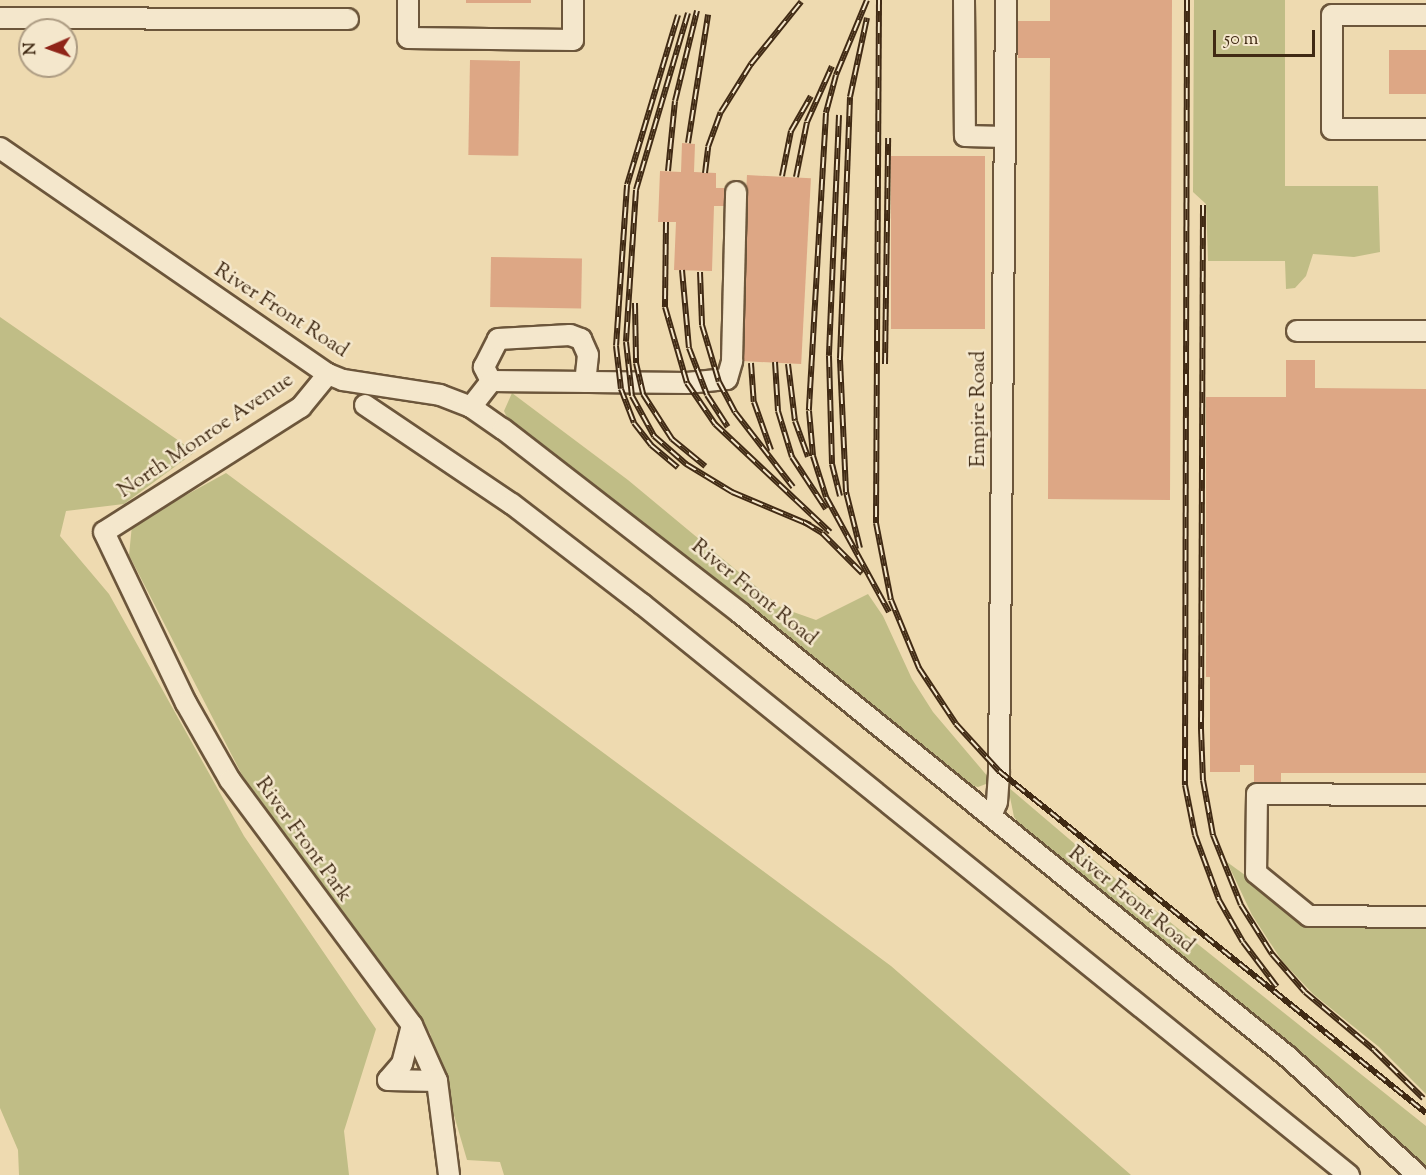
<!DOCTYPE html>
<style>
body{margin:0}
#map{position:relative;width:1426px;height:1175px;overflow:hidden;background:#eedab0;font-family:"Sorts Mill Goudy",serif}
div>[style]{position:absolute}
.green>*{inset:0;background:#c0bd86}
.building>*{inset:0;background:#dda785;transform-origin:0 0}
.roads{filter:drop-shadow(2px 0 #6c563b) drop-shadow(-2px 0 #6c563b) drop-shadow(0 2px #6c563b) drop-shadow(0 -2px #6c563b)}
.minor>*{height:20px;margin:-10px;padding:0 10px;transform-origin:10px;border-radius:10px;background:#f4e7cc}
.rail>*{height:6px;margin-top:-3px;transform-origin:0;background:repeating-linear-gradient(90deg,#f4e7cc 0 11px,#402a14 0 22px);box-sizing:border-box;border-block:2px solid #402a14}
span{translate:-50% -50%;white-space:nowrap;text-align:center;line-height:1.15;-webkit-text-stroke:5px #f4e7cc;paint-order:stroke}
.street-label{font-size:21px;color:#402a14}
.north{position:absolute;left:18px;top:18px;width:60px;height:60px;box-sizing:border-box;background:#f4e7cc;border:2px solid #ac9b82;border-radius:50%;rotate:268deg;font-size:16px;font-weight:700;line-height:24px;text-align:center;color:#402a14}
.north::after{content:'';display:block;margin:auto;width:21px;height:27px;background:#8f2418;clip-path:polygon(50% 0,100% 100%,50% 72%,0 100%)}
.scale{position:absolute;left:1213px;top:30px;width:102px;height:27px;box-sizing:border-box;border:3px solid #402a14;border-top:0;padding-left:8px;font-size:18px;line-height:21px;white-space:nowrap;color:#402a14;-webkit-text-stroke:4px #f4e7cc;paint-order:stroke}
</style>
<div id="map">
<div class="green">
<i style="clip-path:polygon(1194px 0,1285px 0,1285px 186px,1378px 186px,1380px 252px,1354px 257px,1313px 254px,1306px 276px,1295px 288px,1286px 289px,1285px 261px,1208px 261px,1206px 204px,1193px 192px)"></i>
<i style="clip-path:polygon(0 317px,195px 452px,124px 504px,66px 511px,60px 536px,109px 594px,244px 836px,376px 1029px,344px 1131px,349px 1175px,19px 1175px,18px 1150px,0 1108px)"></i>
<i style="clip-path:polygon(512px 393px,628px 480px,782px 608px,816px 620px,868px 594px,883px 616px,912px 679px,933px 712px,989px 778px,986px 784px,978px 787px,963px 783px,510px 424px,504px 411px)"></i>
<i style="clip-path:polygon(226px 473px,891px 966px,1131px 1175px,504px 1175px,500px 1162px,467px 1160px,430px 1033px,242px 775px,129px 555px,132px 525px)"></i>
<i style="clip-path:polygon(1008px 787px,1116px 879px,1426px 1126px,1426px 1170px,1032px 841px,1014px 817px)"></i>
<i style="clip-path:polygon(1227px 862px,1308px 921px,1426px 925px,1426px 1094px,1379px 1047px,1313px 994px,1282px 961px,1252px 915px)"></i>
</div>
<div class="building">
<i style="left:466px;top:0;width:65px;height:3px"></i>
<i style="clip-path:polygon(1050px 0,1172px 0,1170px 500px,1048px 499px,1050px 58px,1018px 58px,1018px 21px,1050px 21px)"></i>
<i style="left:1389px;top:50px;width:37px;height:44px"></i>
<i style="left:470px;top:60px;width:50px;height:95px;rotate:1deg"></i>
<i style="clip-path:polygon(682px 143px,695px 144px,694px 172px,716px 173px,716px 188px,724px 188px,724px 206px,714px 206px,712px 271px,674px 270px,676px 222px,658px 222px,660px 171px,681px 172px)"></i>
<i style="left:891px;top:156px;width:94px;height:173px"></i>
<i style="left:747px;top:175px;width:64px;height:186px;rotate:3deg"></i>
<i style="left:491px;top:257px;width:91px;height:50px;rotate:1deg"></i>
<i style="clip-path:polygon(1286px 360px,1315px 360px,1315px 388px,1426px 389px,1426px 773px,1281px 773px,1281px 785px,1254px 785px,1254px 765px,1240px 765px,1240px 772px,1210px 772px,1210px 677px,1206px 677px,1206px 397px,1286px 397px)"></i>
</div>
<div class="roads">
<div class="minor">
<i style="left:408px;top:0;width:38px;rotate:90deg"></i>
<i style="left:408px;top:38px;width:165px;rotate:0.7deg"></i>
<i style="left:573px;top:40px;width:40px;rotate:-90deg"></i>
<i style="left:964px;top:0;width:136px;rotate:89.6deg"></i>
<i style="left:965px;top:136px;width:40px;rotate:1.4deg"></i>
<i style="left:1426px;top:15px;width:94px;rotate:180deg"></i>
<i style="left:1332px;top:15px;width:114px;rotate:90deg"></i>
<i style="left:1332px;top:129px;width:94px"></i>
<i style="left:0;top:18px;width:348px;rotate:0.2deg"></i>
<i style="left:0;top:148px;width:398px;rotate:34.6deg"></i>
<i style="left:328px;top:374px;width:16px;rotate:22deg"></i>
<i style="left:343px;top:380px;width:98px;rotate:8.8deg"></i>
<i style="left:440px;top:395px;width:33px;rotate:21deg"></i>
<i style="left:471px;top:407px;width:39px;rotate:35deg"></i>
<i style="left:503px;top:429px;width:300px;rotate:37.8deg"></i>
<i style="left:740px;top:613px;width:704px;rotate:39deg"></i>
<i style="left:1287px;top:1056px;width:177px;rotate:42.3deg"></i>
<i style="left:1297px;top:331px;width:129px"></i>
<i style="left:328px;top:374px;width:43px;rotate:129.3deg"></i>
<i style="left:301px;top:407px;width:233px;rotate:147.6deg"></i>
<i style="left:104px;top:532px;width:190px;rotate:64.4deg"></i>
<i style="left:186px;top:703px;width:89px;rotate:60.3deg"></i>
<i style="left:230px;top:780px;width:305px;rotate:53.4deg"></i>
<i style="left:412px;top:1025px;width:61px;rotate:65.9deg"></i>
<i style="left:437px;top:1081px;width:95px;rotate:82.7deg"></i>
<i style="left:491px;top:381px;width:16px;rotate:-117deg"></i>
<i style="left:484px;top:367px;width:31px;rotate:-63deg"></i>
<i style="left:498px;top:339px;width:72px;rotate:-3.2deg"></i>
<i style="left:570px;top:335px;width:12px;rotate:20deg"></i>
<i style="left:581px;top:339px;width:17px;rotate:66deg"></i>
<i style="left:588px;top:355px;width:27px;rotate:96deg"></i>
<i style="left:365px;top:405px;width:177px;rotate:34deg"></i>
<i style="left:512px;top:504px;width:164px;rotate:37.6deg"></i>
<i style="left:642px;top:604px;width:909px;rotate:38.93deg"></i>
<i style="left:471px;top:407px;width:33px;rotate:-52deg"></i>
<i style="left:491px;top:381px;width:196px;rotate:0.6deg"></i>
<i style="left:687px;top:383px;width:40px;rotate:-5.7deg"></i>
<i style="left:727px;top:379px;width:19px;rotate:-74deg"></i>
<i style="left:732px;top:361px;width:169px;rotate:-88.6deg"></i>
<i style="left:1426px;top:795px;width:169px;rotate:-179.7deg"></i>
<i style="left:1257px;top:794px;width:79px;rotate:90.7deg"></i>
<i style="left:1256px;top:873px;width:68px;rotate:39.1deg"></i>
<i style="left:1309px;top:916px;width:117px;rotate:0.5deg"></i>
<i style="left:991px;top:816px;width:15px;rotate:-67deg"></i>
<i style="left:997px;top:802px;width:31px;rotate:-86deg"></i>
<i style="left:999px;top:771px;width:771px;rotate:-89.48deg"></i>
<i style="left:388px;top:1080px;width:21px;rotate:-49deg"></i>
<i style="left:402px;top:1064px;width:40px;rotate:-75.6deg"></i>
<i style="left:388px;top:1080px;width:49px;rotate:1.2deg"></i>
</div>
</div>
<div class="rail">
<i style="left:867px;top:0;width:81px;rotate:112.5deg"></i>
<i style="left:836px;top:75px;width:39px;rotate:105deg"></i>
<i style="left:826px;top:113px;width:298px;rotate:93.3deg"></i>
<i style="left:809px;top:411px;width:45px;rotate:84.9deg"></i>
<i style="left:813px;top:456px;width:43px;rotate:72.4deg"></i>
<i style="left:826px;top:497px;width:131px;rotate:61.3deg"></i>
<i style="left:879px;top:0;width:523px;rotate:90.33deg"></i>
<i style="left:876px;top:523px;width:78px;rotate:79deg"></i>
<i style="left:891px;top:600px;width:74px;rotate:67.6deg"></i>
<i style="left:919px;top:668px;width:67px;rotate:56.5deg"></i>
<i style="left:956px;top:724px;width:64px;rotate:47.5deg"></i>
<i style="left:999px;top:771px;width:547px;rotate:38.69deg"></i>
<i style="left:1187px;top:0;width:785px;rotate:90.15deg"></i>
<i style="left:1185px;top:785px;width:51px;rotate:78.7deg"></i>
<i style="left:1195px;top:835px;width:69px;rotate:69.7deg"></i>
<i style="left:1219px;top:900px;width:48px;rotate:60.3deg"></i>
<i style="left:1243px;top:942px;width:56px;rotate:52.9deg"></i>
<i style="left:688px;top:13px;width:184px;rotate:106.4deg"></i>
<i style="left:636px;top:190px;width:152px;rotate:93.8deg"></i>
<i style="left:626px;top:342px;width:54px;rotate:83.7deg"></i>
<i style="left:632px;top:396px;width:46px;rotate:61.2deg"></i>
<i style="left:654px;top:436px;width:43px;rotate:41.2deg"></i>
<i style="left:686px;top:464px;width:54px;rotate:31.3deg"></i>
<i style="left:732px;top:492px;width:85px;rotate:22.9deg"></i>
<i style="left:678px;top:15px;width:177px;rotate:106.7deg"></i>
<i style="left:627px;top:185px;width:161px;rotate:93.9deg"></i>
<i style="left:616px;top:346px;width:43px;rotate:83.4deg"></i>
<i style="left:621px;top:389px;width:36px;rotate:69deg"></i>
<i style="left:634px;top:423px;width:28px;rotate:52deg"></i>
<i style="left:651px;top:445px;width:35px;rotate:40deg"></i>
<i style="left:839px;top:115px;width:241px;rotate:92.4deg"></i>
<i style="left:829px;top:356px;width:108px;rotate:88.4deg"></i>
<i style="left:832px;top:464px;width:33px;rotate:76deg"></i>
<i style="left:688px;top:143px;width:130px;rotate:-81.1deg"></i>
<i style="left:668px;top:171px;width:70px;rotate:-84.3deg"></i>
<i style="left:675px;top:101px;width:93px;rotate:-76.3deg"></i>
<i style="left:705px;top:173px;width:26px;rotate:-83deg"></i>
<i style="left:708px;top:147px;width:37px;rotate:-70deg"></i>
<i style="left:721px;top:112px;width:57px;rotate:-58deg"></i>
<i style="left:751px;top:64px;width:80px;rotate:-51.1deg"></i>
<i style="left:782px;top:176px;width:46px;rotate:-78.7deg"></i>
<i style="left:791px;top:131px;width:40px;rotate:-60.3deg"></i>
<i style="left:796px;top:177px;width:56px;rotate:-78.7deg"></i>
<i style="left:807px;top:122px;width:61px;rotate:-65.9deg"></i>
<i style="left:1203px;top:205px;width:524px;rotate:90.22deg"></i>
<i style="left:1201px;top:729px;width:51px;rotate:87.8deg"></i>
<i style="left:1203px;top:780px;width:56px;rotate:79.7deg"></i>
<i style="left:1213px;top:835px;width:75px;rotate:68.2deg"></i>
<i style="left:1241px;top:905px;width:58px;rotate:57.7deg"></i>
<i style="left:1272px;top:954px;width:50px;rotate:49deg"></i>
<i style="left:1305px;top:992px;width:90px;rotate:40deg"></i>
<i style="left:1374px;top:1050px;width:69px;rotate:44.4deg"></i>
<i style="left:666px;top:222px;width:85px;rotate:90.7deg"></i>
<i style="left:665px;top:307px;width:79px;rotate:73.9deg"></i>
<i style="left:687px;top:383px;width:50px;rotate:55.7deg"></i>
<i style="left:715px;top:424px;width:158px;rotate:43.2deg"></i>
<i style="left:682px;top:270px;width:78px;rotate:84.9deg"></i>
<i style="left:689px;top:348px;width:50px;rotate:69deg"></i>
<i style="left:707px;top:395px;width:38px;rotate:57deg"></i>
<i style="left:700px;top:272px;width:53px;rotate:87.8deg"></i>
<i style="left:702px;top:325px;width:59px;rotate:73.4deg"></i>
<i style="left:719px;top:382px;width:34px;rotate:62deg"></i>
<i style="left:735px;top:412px;width:95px;rotate:52.3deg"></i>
<i style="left:635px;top:303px;width:60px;rotate:89deg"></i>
<i style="left:636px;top:363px;width:32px;rotate:77deg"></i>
<i style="left:643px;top:394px;width:54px;rotate:57.2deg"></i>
<i style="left:672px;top:439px;width:43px;rotate:39.3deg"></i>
<i style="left:775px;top:362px;width:49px;rotate:86.5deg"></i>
<i style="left:778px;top:411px;width:48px;rotate:73.1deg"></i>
<i style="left:792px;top:457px;width:62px;rotate:56.8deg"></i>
<i style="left:751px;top:363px;width:39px;rotate:86deg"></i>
<i style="left:754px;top:402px;width:51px;rotate:70.5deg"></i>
<i style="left:788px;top:364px;width:57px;rotate:83deg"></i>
<i style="left:795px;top:421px;width:38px;rotate:70deg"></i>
<i style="left:885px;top:364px;width:226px;rotate:-89.2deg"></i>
<i style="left:804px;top:522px;width:21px;rotate:31deg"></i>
<i style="left:822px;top:533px;width:57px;rotate:45deg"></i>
<i style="left:860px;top:548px;width:58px;rotate:-104deg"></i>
<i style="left:846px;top:492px;width:134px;rotate:-92.6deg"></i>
<i style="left:840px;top:358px;width:261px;rotate:-87.8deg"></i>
<i style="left:850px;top:97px;width:81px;rotate:-77.9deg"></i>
</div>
<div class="street-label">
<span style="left:281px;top:311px;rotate:33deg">River Front Road</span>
<span style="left:979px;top:409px;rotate:-90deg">Empire Road</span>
<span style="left:206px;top:436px;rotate:-34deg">North Monroe Avenue</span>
<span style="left:754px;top:593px;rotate:39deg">River Front Road</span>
<span style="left:303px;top:840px;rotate:54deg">River Front Park</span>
<span style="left:1131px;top:900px;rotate:39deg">River Front Road</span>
</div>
<div class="north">N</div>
<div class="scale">50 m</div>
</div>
